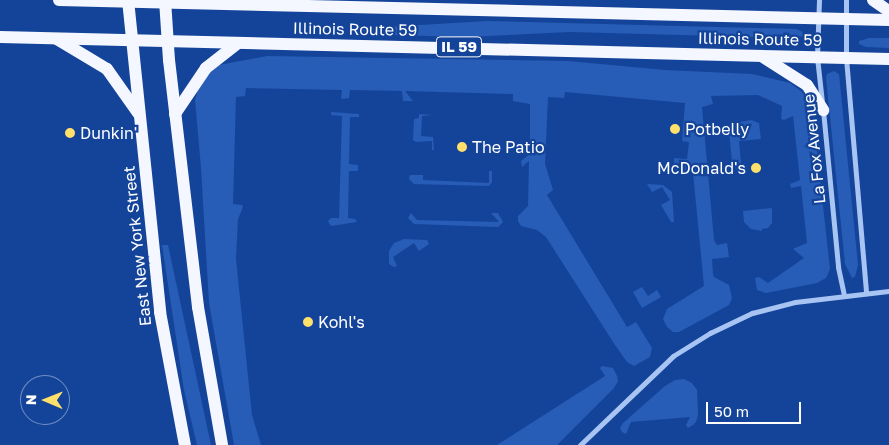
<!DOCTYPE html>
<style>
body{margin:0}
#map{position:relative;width:889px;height:445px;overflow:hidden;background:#14449a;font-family:"Golos Text",sans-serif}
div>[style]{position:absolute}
.green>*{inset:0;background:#275cb7}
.street>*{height:5px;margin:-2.5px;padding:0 2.5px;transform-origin:2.5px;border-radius:2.5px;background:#a8c4f3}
.primary>*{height:12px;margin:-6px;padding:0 6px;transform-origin:6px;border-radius:6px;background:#f4f7ff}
.dots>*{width:14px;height:14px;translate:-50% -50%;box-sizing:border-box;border:2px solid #14449a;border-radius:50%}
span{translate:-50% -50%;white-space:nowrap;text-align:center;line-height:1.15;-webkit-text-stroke:4.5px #14449a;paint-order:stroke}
.shield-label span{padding:1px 4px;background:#14449a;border:1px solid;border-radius:4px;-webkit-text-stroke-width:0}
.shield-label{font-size:15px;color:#fff;font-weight:700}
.street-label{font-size:16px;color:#fff}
.poi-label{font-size:16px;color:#fff}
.left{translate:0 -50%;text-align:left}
.right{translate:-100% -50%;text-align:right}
.north{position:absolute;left:20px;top:375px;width:50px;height:50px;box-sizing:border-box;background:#14449a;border:1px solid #728fc2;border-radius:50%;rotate:271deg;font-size:14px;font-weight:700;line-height:20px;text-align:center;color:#fff}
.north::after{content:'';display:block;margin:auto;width:18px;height:22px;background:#ffe06a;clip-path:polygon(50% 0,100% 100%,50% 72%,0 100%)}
.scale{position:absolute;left:706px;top:402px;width:95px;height:22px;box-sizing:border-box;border:2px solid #fff;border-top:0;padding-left:6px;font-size:15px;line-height:18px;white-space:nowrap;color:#fff;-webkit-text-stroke:4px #14449a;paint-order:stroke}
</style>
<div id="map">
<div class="green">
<i style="clip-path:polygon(487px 21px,796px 29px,803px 32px,803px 36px,787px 38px,570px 32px,467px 37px,352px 34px,352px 29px)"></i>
<i style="clip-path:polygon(869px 38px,889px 38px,889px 48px,866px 47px,859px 44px,859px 41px)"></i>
<i style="clip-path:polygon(267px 56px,568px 61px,665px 70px,752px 74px,790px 83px,801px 91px,812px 106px,830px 269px,826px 278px,817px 283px,766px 293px,757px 290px,755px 278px,759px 277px,768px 283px,804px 258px,793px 249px,807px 243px,801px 186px,791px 188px,790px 184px,800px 180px,793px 116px,784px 120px,781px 119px,782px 106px,758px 95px,711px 96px,713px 104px,702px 107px,714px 240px,717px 245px,727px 243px,729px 257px,712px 259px,713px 274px,714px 277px,729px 285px,732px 298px,729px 305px,679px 332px,673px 332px,667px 327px,663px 319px,667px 309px,704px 286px,693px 173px,683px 173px,674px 166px,674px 158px,687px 159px,689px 142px,682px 141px,685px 103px,565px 92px,564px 98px,548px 97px,545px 164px,553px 190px,547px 195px,627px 327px,636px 322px,652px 348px,650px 357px,634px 366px,627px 362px,615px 345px,546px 237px,537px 230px,521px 226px,518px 221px,518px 216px,528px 206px,529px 161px,522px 167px,521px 161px,530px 154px,530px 104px,513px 101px,513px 94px,405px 91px,413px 101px,403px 101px,402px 91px,350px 90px,349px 98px,341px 99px,342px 90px,246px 88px,245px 96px,236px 97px,233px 204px,242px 205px,243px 207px,238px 219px,236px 259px,252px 415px,261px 445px,234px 445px,209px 303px,201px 168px,195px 100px,198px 90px,211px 71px,219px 65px)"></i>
<i style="clip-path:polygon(834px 71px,839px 74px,858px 265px,855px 277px,852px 278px,845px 264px,826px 77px,827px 74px)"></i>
<i style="clip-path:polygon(331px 112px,359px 114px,359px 117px,350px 117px,349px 164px,358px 165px,358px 171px,349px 171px,348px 218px,355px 219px,357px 222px,331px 226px,328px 221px,331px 218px,339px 218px,342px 116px,331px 115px)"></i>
<i style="clip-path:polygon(419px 114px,432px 115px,422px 116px,421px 136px,433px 137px,434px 150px,432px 150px,432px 141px,416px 142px,413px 140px,414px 119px,419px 118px)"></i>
<i style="clip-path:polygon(751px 120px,759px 123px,761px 139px,739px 141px,742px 173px,739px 174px,732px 162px,729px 131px,734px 123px)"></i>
<i style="clip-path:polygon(489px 171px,492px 171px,492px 182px,489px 186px,414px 184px,409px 179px,410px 175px,423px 175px,423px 180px,489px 183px)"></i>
<i style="clip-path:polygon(647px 184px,663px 185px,672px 192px,674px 222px,671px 222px,661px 205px,670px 200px,662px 187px,652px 192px)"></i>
<i style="clip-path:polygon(772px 208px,772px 223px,768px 228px,762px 229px,762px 231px,751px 229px,744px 222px,743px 211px)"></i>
<i style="clip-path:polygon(411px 213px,417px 220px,499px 222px,491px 213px,498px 213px,503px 222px,498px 227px,414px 224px,408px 218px)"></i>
<i style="clip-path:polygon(404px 239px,427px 240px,429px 244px,419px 251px,414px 243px,393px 257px,397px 266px,394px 267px,389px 264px,389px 251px,394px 243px)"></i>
<i style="clip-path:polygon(162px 245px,168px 245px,211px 445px,197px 445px,184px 390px)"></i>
<i style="clip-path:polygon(642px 287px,648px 296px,657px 290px,661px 297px,642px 308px,633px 292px)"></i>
<i style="clip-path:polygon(602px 366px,613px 368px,617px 376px,618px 381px,614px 388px,557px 445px,497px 445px,605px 376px,600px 368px)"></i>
<i style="clip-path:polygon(684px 379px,692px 383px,697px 390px,698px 415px,696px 422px,693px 425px,688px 428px,686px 425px,690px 417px,631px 422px,626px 434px,622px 432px,620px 428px,623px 423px,665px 386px,675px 380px)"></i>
</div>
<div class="street">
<i style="left:819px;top:0;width:57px;rotate:92deg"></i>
<i style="left:817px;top:57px;width:45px;rotate:83.7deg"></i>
<i style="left:846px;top:0;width:58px;rotate:90deg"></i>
<i style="left:846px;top:58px;width:236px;rotate:85.1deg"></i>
<i style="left:823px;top:110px;width:158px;rotate:84.5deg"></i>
<i style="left:838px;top:267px;width:29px;rotate:78deg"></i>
<i style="left:580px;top:445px;width:129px;rotate:-43.7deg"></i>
<i style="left:673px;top:356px;width:44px;rotate:-31.9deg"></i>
<i style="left:710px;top:333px;width:47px;rotate:-25.5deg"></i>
<i style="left:752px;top:313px;width:44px;rotate:-14.3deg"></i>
<i style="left:795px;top:302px;width:95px;rotate:-6.7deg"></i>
</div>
<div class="primary">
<i style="left:59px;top:0;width:830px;rotate:1.38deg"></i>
<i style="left:128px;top:0;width:314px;rotate:84.1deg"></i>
<i style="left:160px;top:312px;width:135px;rotate:79.4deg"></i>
<i style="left:165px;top:0;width:60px;rotate:86.2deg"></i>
<i style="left:169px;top:60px;width:249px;rotate:83.3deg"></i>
<i style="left:198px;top:307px;width:140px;rotate:80.1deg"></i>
<i style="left:873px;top:0;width:19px;rotate:35deg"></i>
<i style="left:0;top:37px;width:889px;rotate:1.42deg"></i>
<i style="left:57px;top:39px;width:58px;rotate:31deg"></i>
<i style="left:107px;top:69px;width:54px;rotate:54.8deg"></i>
<i style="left:763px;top:57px;width:52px;rotate:32.5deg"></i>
<i style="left:807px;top:85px;width:30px;rotate:57deg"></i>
<i style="left:175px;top:114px;width:55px;rotate:-56deg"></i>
<i style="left:206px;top:68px;width:39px;rotate:-38deg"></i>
</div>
<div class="dots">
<i style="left:675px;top:129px;background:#ffe06a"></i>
<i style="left:70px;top:133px;background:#ffe06a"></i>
<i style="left:462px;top:147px;background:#ffe06a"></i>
<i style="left:756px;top:168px;background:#ffe06a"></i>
<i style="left:308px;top:322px;background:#ffe06a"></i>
</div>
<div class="shield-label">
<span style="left:459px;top:47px">IL 59</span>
</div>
<div class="street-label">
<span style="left:355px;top:29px;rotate:1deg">Illinois Route 59</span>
<span style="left:760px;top:39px;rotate:1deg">Illinois Route 59</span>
<span style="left:814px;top:149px;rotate:-96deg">La Fox Avenue</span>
<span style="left:137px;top:246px;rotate:-96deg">East New York Street</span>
</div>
<div class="poi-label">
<span class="left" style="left:685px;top:129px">Potbelly</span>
<span class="left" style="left:80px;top:133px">Dunkin'</span>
<span class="left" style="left:472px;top:147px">The Patio</span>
<span class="right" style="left:746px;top:168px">McDonald's</span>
<span class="left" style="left:318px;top:322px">Kohl's</span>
</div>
<div class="north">N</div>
<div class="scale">50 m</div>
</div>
